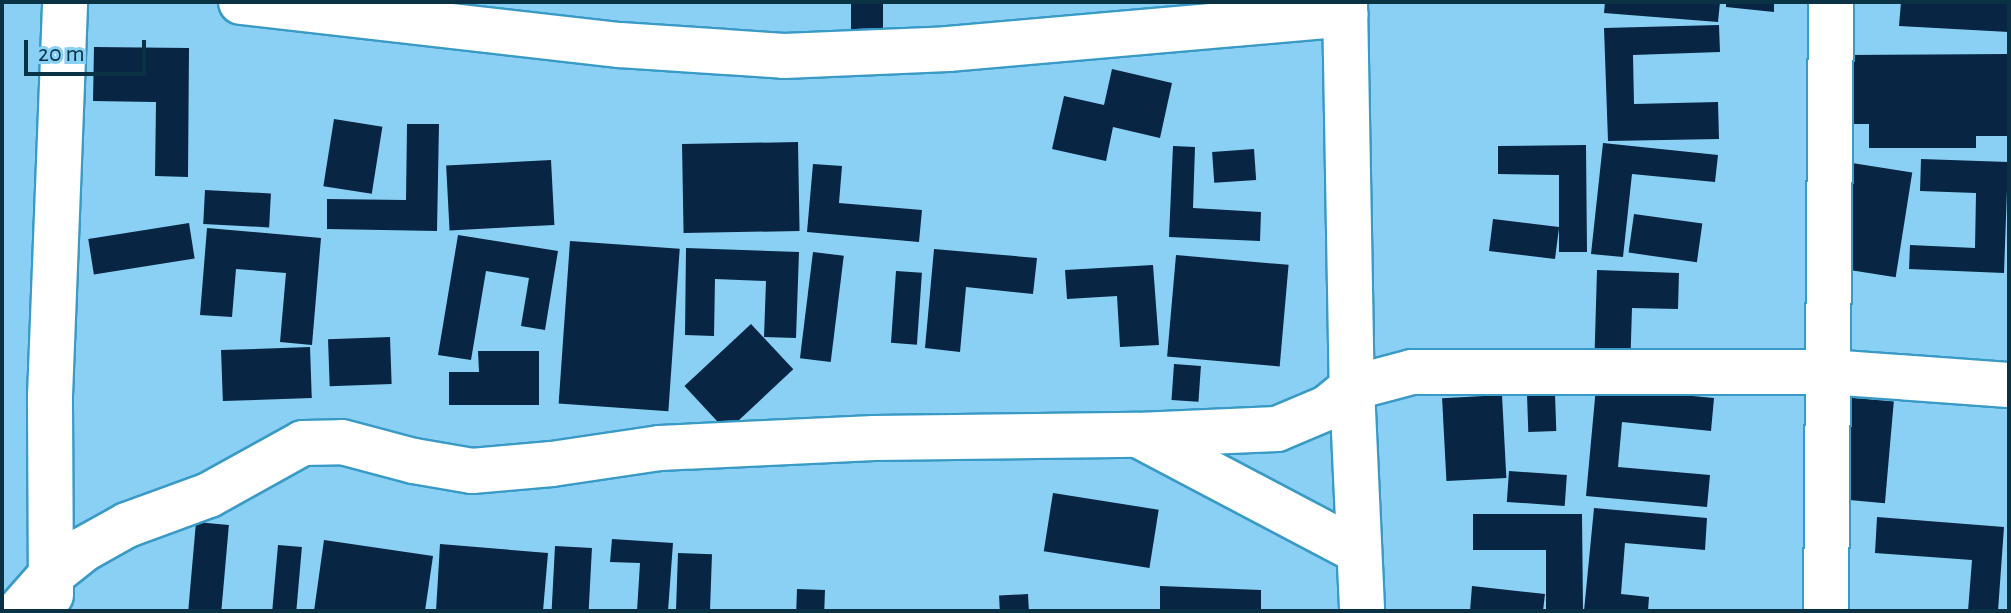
<!DOCTYPE html>
<style>
body{margin:0}
#map{position:relative;width:2011px;height:613px;overflow:hidden;background:#8ad0f5;font-family:"Alegreya Sans",sans-serif}
div>[style]{position:absolute}
.building>*{inset:0;background:#082543;transform-origin:0 0}
.roads{filter:drop-shadow(2px 0 #3a9ac6) drop-shadow(-2px 0 #3a9ac6) drop-shadow(0 2px #3a9ac6) drop-shadow(0 -2px #3a9ac6)}
.minor>*{height:44px;margin:-22px;padding:0 22px;transform-origin:22px;border-radius:22px;background:#fff}
span{translate:-50% -50%;white-space:nowrap;text-align:center;line-height:1.15;-webkit-text-stroke:8px #8ad0f5;paint-order:stroke}
.frame{position:absolute;inset:0;border:4px solid #093345;pointer-events:none}
.scale{position:absolute;left:24px;top:40px;width:122px;height:36px;box-sizing:border-box;border:4px solid #093345;border-top:0;padding-left:10px;font-size:24px;line-height:28px;white-space:nowrap;color:#093345;-webkit-text-stroke:6px #8ad0f5;paint-order:stroke}
</style>
<div id="map">
<div class="building">
<i style="left:851px;top:2px;width:32px;height:37px"></i>
<i style="clip-path:polygon(1605px 2px,1720px 2px,1718px 22px,1604px 13px)"></i>
<i style="clip-path:polygon(1726px 2px,1774px 2px,1774px 12px,1726px 7px)"></i>
<i style="clip-path:polygon(1901px 2px,2009px 2px,2009px 32px,1899px 26px)"></i>
<i style="clip-path:polygon(1719px 25px,1720px 52px,1633px 55px,1634px 104px,1718px 102px,1719px 139px,1608px 141px,1604px 28px)"></i>
<i style="clip-path:polygon(94px 47px,189px 48px,188px 177px,155px 176px,156px 102px,93px 101px)"></i>
<i style="clip-path:polygon(2009px 54px,2009px 136px,1976px 136px,1976px 148px,1869px 148px,1869px 124px,1846px 124px,1846px 55px)"></i>
<i style="clip-path:polygon(1112px 69px,1172px 83px,1160px 138px,1113px 127px,1106px 161px,1052px 149px,1064px 96px,1104px 105px)"></i>
<i style="left:334px;top:119px;width:49px;height:68px;rotate:9deg"></i>
<i style="clip-path:polygon(407px 124px,439px 124px,437px 231px,327px 229px,327px 199px,406px 200px)"></i>
<i style="left:798px;top:142px;width:89px;height:116px;rotate:89deg"></i>
<i style="clip-path:polygon(1603px 143px,1718px 155px,1715px 182px,1632px 174px,1623px 257px,1591px 254px)"></i>
<i style="clip-path:polygon(1586px 145px,1587px 252px,1559px 252px,1559px 228px,1555px 259px,1489px 251px,1493px 219px,1559px 227px,1559px 175px,1498px 174px,1498px 146px)"></i>
<i style="clip-path:polygon(1173px 146px,1195px 147px,1193px 208px,1261px 212px,1260px 241px,1169px 237px)"></i>
<i style="left:1254px;top:149px;width:31px;height:42px;rotate:86deg"></i>
<i style="clip-path:polygon(1921px 159px,2008px 162px,2004px 273px,1909px 269px,1910px 245px,1975px 248px,1976px 193px,1920px 191px)"></i>
<i style="left:551px;top:160px;width:65px;height:105px;rotate:87deg"></i>
<i style="left:1852px;top:163px;width:61px;height:106px;rotate:9deg"></i>
<i style="clip-path:polygon(813px 164px,842px 166px,839px 203px,922px 210px,919px 242px,807px 232px)"></i>
<i style="left:205px;top:190px;width:66px;height:34px;rotate:3deg"></i>
<i style="left:1634px;top:214px;width:69px;height:39px;rotate:8deg"></i>
<i style="left:189px;top:223px;width:36px;height:102px;rotate:81deg"></i>
<i style="clip-path:polygon(207px 228px,321px 238px,312px 345px,280px 342px,286px 273px,236px 269px,232px 317px,200px 315px)"></i>
<i style="clip-path:polygon(458px 235px,558px 251px,545px 330px,521px 326px,529px 278px,486px 271px,471px 360px,438px 355px)"></i>
<i style="left:570px;top:241px;width:110px;height:163px;rotate:4deg"></i>
<i style="clip-path:polygon(686px 248px,799px 252px,796px 338px,764px 337px,766px 281px,715px 279px,714px 336px,685px 335px)"></i>
<i style="clip-path:polygon(934px 249px,1037px 258px,1033px 294px,966px 287px,960px 352px,925px 348px)"></i>
<i style="left:813px;top:252px;width:31px;height:107px;rotate:7deg"></i>
<i style="left:1176px;top:255px;width:113px;height:102px;rotate:5deg"></i>
<i style="clip-path:polygon(1153px 265px,1159px 345px,1120px 347px,1117px 296px,1067px 299px,1065px 270px)"></i>
<i style="clip-path:polygon(1597px 270px,1679px 273px,1678px 309px,1632px 308px,1630px 373px,1594px 372px)"></i>
<i style="left:896px;top:271px;width:26px;height:72px;rotate:4deg"></i>
<i style="left:751px;top:324px;width:62px;height:91px;rotate:47deg"></i>
<i style="left:390px;top:337px;width:47px;height:62px;rotate:88deg"></i>
<i style="left:310px;top:347px;width:51px;height:89px;rotate:88deg"></i>
<i style="clip-path:polygon(478px 351px,539px 351px,539px 405px,449px 405px,449px 372px,479px 372px)"></i>
<i style="left:1174px;top:364px;width:27px;height:36px;rotate:4deg"></i>
<i style="clip-path:polygon(1596px 387px,1714px 398px,1711px 431px,1622px 422px,1618px 467px,1710px 475px,1707px 507px,1586px 496px)"></i>
<i style="left:1555px;top:394px;width:37px;height:28px;rotate:88deg"></i>
<i style="left:1502px;top:395px;width:83px;height:60px;rotate:87deg"></i>
<i style="left:1842px;top:397px;width:52px;height:102px;rotate:5deg"></i>
<i style="left:1509px;top:471px;width:58px;height:31px;rotate:4deg"></i>
<i style="left:1053px;top:493px;width:107px;height:59px;rotate:9deg"></i>
<i style="clip-path:polygon(1594px 508px,1707px 518px,1705px 550px,1625px 543px,1621px 594px,1649px 597px,1648px 611px,1584px 611px)"></i>
<i style="clip-path:polygon(1473px 514px,1582px 514px,1583px 611px,1546px 611px,1546px 550px,1473px 550px)"></i>
<i style="clip-path:polygon(1877px 517px,2004px 527px,1998px 611px,1968px 611px,1972px 560px,1875px 553px)"></i>
<i style="left:196px;top:522px;width:33px;height:89px;rotate:5deg"></i>
<i style="clip-path:polygon(612px 539px,673px 543px,668px 611px,637px 611px,640px 563px,610px 562px)"></i>
<i style="clip-path:polygon(324px 540px,433px 556px,425px 611px,314px 611px)"></i>
<i style="clip-path:polygon(440px 544px,548px 553px,543px 611px,436px 611px)"></i>
<i style="left:278px;top:545px;width:24px;height:66px;rotate:5deg"></i>
<i style="left:555px;top:546px;width:37px;height:65px;rotate:3deg"></i>
<i style="left:678px;top:553px;width:34px;height:58px;rotate:2deg"></i>
<i style="clip-path:polygon(1160px 586px,1261px 590px,1261px 611px,1160px 611px)"></i>
<i style="clip-path:polygon(1472px 586px,1545px 594px,1543px 611px,1470px 611px)"></i>
<i style="left:797px;top:589px;width:28px;height:22px;rotate:2deg"></i>
<i style="left:1028px;top:594px;width:17px;height:29px;rotate:87deg"></i>
</div>
<div class="roads">
<div class="minor">
<i style="left:241px;top:2px;width:381px;rotate:6.5deg"></i>
<i style="left:620px;top:45px;width:164px;rotate:3.8deg"></i>
<i style="left:784px;top:56px;width:164px;rotate:-2.4deg"></i>
<i style="left:948px;top:49px;width:399px;rotate:-5deg"></i>
<i style="left:1345px;top:2px;width:386px;rotate:89deg"></i>
<i style="left:1352px;top:388px;width:223px;rotate:87.4deg"></i>
<i style="left:1140px;top:436px;width:246px;rotate:27.8deg"></i>
<i style="left:51px;top:595px;width:199px;rotate:-90.3deg"></i>
<i style="left:50px;top:396px;width:394px;rotate:-87.8deg"></i>
<i style="left:19px;top:611px;width:47px;rotate:-48.5deg"></i>
<i style="left:50px;top:576px;width:43px;rotate:-38.5deg"></i>
<i style="left:84px;top:549px;width:49px;rotate:-29.2deg"></i>
<i style="left:127px;top:525px;width:87px;rotate:-20.1deg"></i>
<i style="left:209px;top:495px;width:107px;rotate:-29deg"></i>
<i style="left:303px;top:443px;width:39px;rotate:-1deg"></i>
<i style="left:342px;top:442px;width:74px;rotate:14.8deg"></i>
<i style="left:414px;top:461px;width:59px;rotate:9.8deg"></i>
<i style="left:472px;top:471px;width:80px;rotate:-5deg"></i>
<i style="left:552px;top:464px;width:109px;rotate:-8.4deg"></i>
<i style="left:660px;top:448px;width:214px;rotate:-2.7deg"></i>
<i style="left:874px;top:438px;width:264px;rotate:-0.7deg"></i>
<i style="left:1138px;top:435px;width:139px;rotate:-2.5deg"></i>
<i style="left:1277px;top:429px;width:54px;rotate:-22.8deg"></i>
<i style="left:1327px;top:408px;width:32px;rotate:-39deg"></i>
<i style="left:1352px;top:388px;width:62px;rotate:-14.9deg"></i>
<i style="left:1412px;top:372px;width:416px"></i>
<i style="left:1828px;top:372px;width:181px;rotate:4.1deg"></i>
<i style="left:1826px;top:611px;width:609px;rotate:-89.53deg"></i>
</div>
</div>
<div class="frame"></div>
<div class="scale">20 m</div>
</div>
